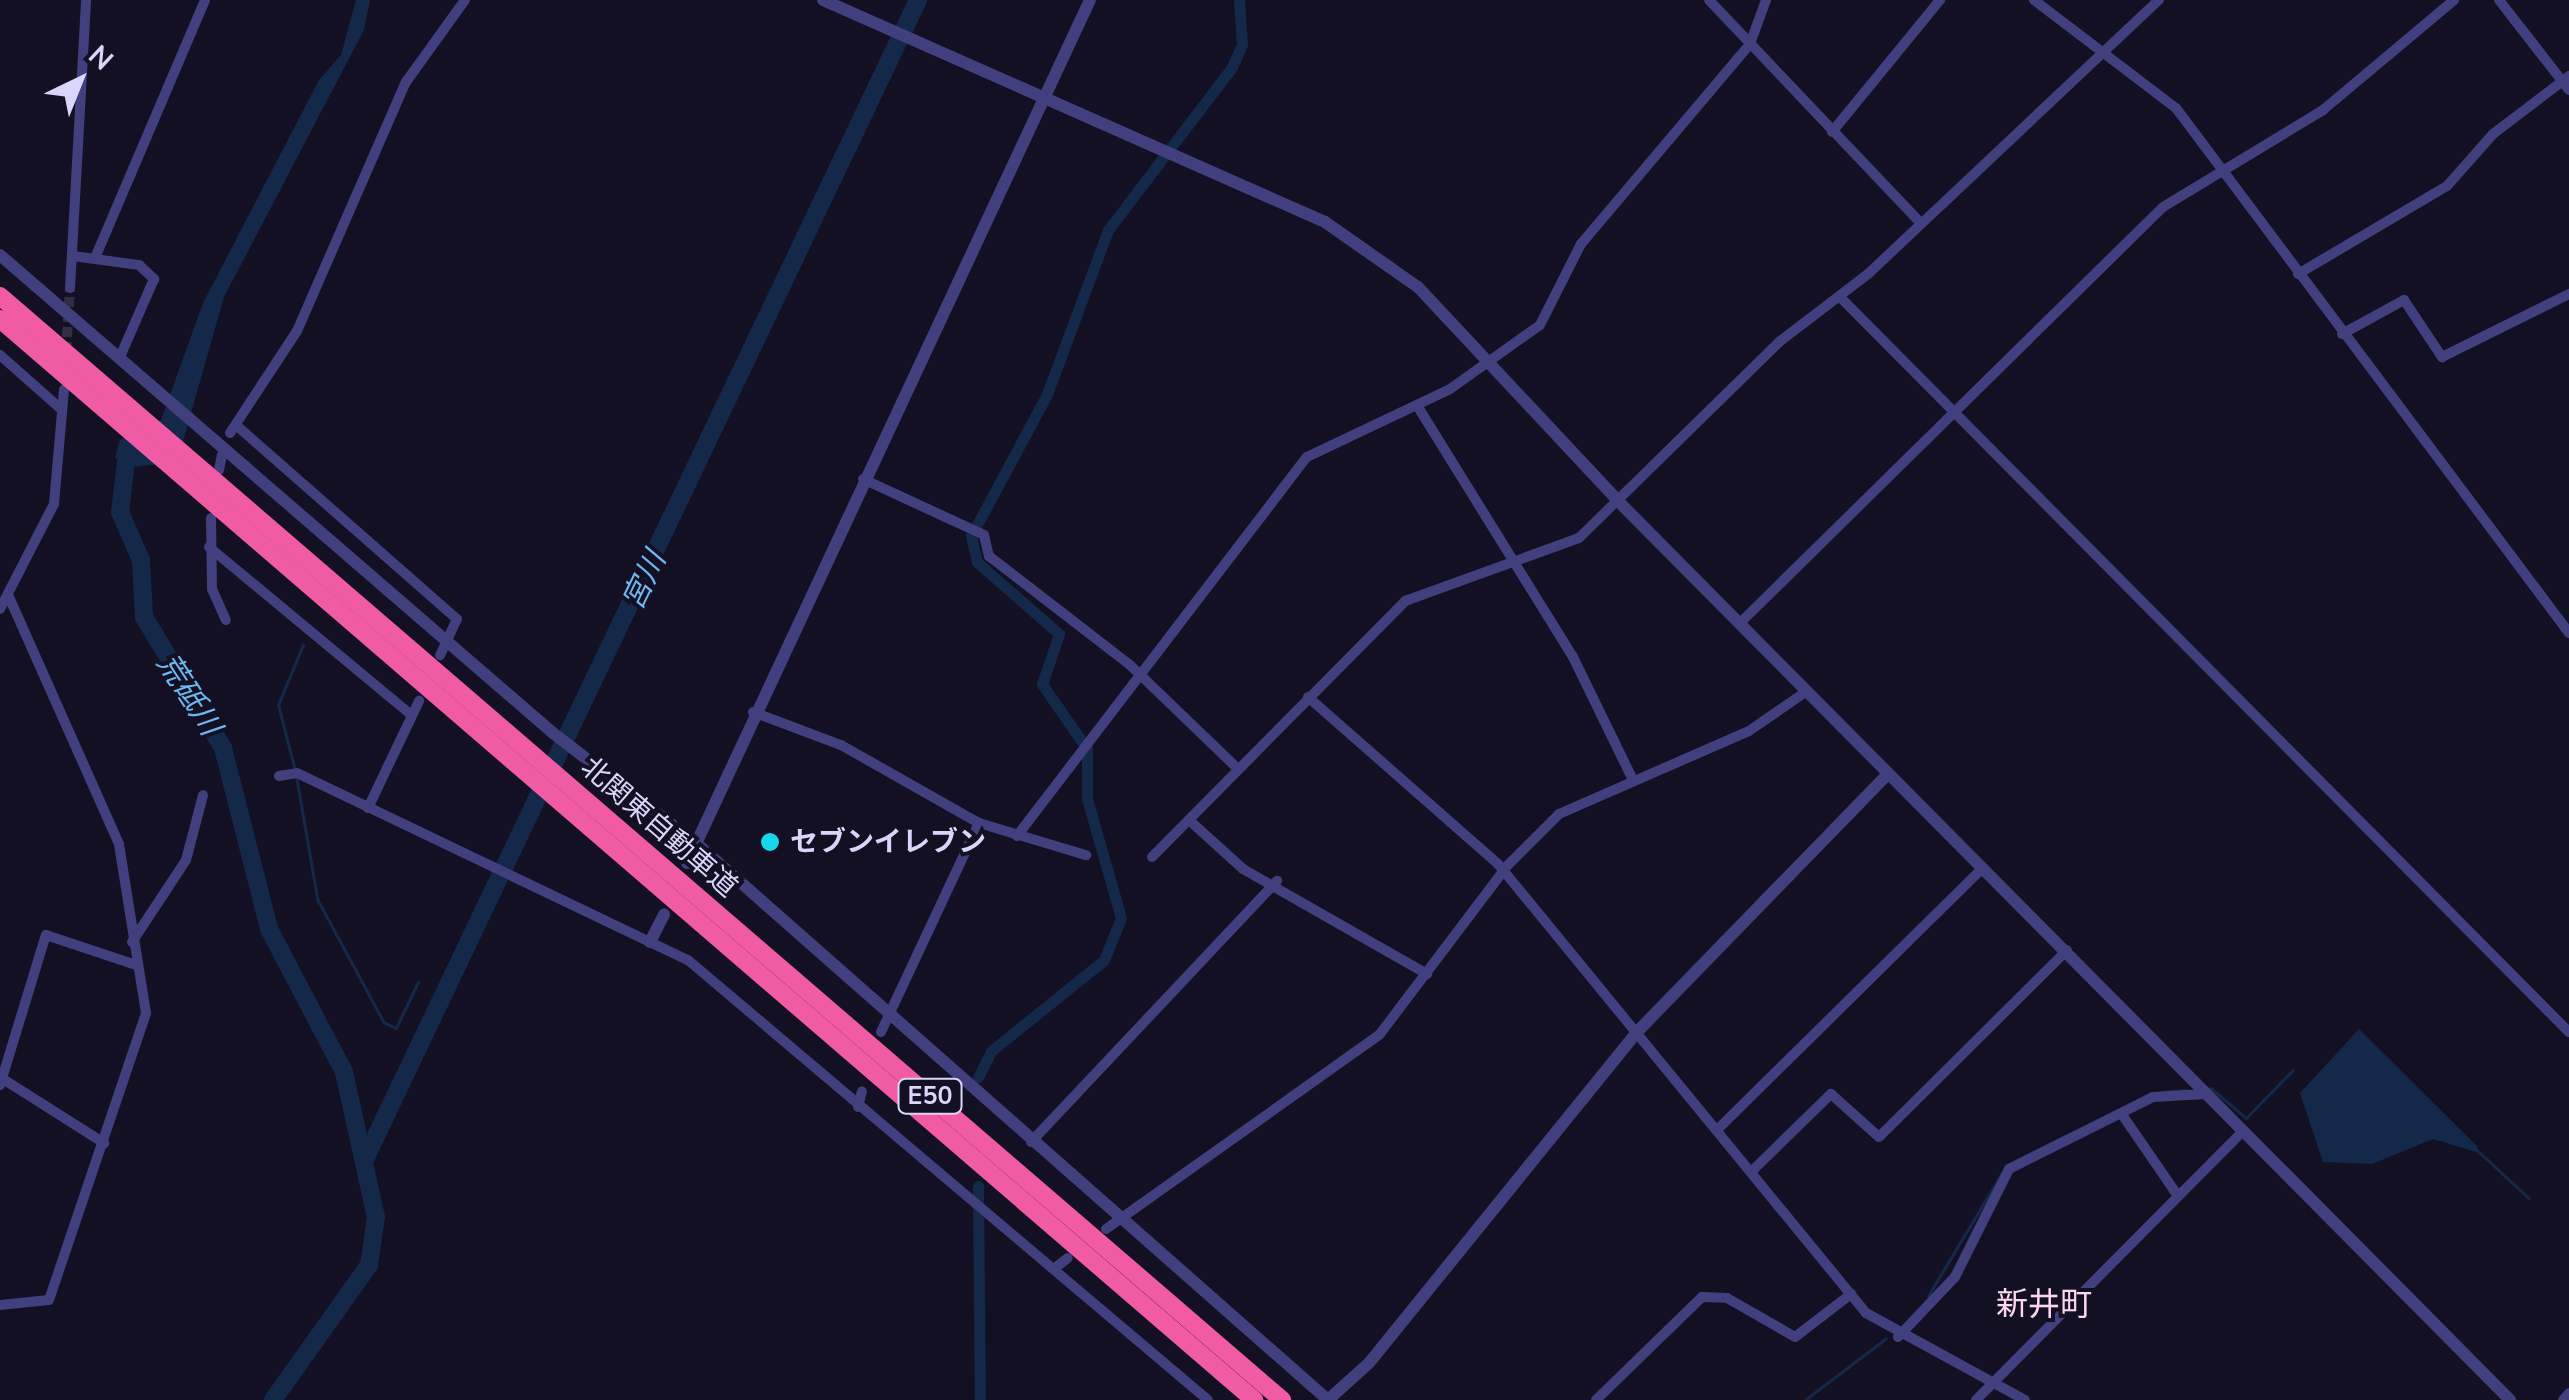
<!DOCTYPE html>
<meta charset="utf-8">
<style>
body{margin:0}
#map{position:relative;width:2569px;height:1400px;overflow:hidden;background:#131023;font-family:"Nunito Sans","Noto Sans JP",sans-serif}
div>[style]{position:absolute}
.water>*{inset:0;background:#142949}
.stream>*{height:2.5px;margin:-1.25px;padding:0 1.25px;transform-origin:1.25px;border-radius:1.25px;background:#142949}
.canal>*{height:11px;margin:-5.5px;padding:0 5.5px;transform-origin:5.5px;border-radius:5.5px;background:#142949}
.river>*{height:18px;margin:-9px;padding:0 9px;transform-origin:9px;border-radius:9px;background:#142949}
.minor-tunnel>*{height:10px;margin-top:-5px;transform-origin:0;background:repeating-linear-gradient(90deg,#312e43 0 10px,transparent 0 15px)}
.minor>*{height:10px;margin:-5px;padding:0 5px;transform-origin:5px;border-radius:5px;background:#413f7e}
.tertiary>*{height:12px;margin:-6px;padding:0 6px;transform-origin:6px;border-radius:6px;background:#413f7e}
.motorway>*{height:18px;margin:-9px;padding:0 9px;transform-origin:9px;border-radius:9px;background:#f15ba6}
.dots>*{width:28px;height:28px;translate:-50% -50%;box-sizing:border-box;border:5px solid #131023;border-radius:50%}
span{translate:-50% -50%;white-space:nowrap;text-align:center;line-height:1.15;-webkit-text-stroke:8px #131023;paint-order:stroke}
.shield-label span{padding:2px 8px;background:#131023;border:2px solid;border-radius:8px;-webkit-text-stroke-width:0}
.shield-label{font-size:25px;color:#dad6fb;font-weight:700}
.street-label{font-size:28px;color:#dad6fb}
.poi-label{font-size:28px;color:#dad6fb;font-weight:700}
.left{translate:0 -50%;text-align:left}
.water-label{font-size:30px;color:#6db7f2;font-style:italic}
.quarter-label{font-size:32px;color:#fcd8ef}
.north{position:absolute;left:30px;top:30px;width:100px;height:100px;-webkit-text-stroke:8px #131023;paint-order:stroke;rotate:43deg;font-size:28px;font-weight:700;line-height:40px;text-align:center;color:#dad6fb}
.north::after{content:'';display:block;margin:auto;width:35px;height:45px;background:#dad6fb;clip-path:polygon(50% 0,100% 100%,50% 72%,0 100%)}
</style>
<div id="map">
<div class="water">
<i style="clip-path:polygon(356px 0,370px 0,364px 30px,224px 297px,177px 462px,123px 468px,115px 457px,120px 440px,161px 420px,203px 303px,319px 80px,341px 55px)"></i>
<i style="clip-path:polygon(2359px 1029px,2478px 1147px,2476px 1152px,2433px 1139px,2372px 1164px,2323px 1162px,2300px 1093px)"></i>
</div>
<div class="stream">
<i style="left:295px;top:771px;width:68px;rotate:-104.4deg"></i>
<i style="left:278px;top:705px;width:65px;rotate:-67.4deg"></i>
<i style="left:297px;top:779px;width:123px;rotate:80.2deg"></i>
<i style="left:318px;top:900px;width:139px;rotate:61.6deg"></i>
<i style="left:384px;top:1022px;width:13px;rotate:27deg"></i>
<i style="left:396px;top:1028px;width:51px;rotate:-64.4deg"></i>
<i style="left:414px;top:1036px;width:6px;rotate:31deg"></i>
<i style="left:2211px;top:1088px;width:46px;rotate:40.6deg"></i>
<i style="left:2246px;top:1118px;width:67px;rotate:-45.6deg"></i>
<i style="left:2162px;top:1092px;width:24px;rotate:-5deg"></i>
<i style="left:2477px;top:1150px;width:71px;rotate:42.7deg"></i>
<i style="left:2015px;top:1161px;width:56px;rotate:-26.6deg"></i>
<i style="left:1928px;top:1296px;width:144px;rotate:-59deg"></i>
<i style="left:1805px;top:1400px;width:101px;rotate:-37.3deg"></i>
</div>
<div class="canal">
<i style="left:978px;top:1077px;width:29px;rotate:-63deg"></i>
<i style="left:991px;top:1051px;width:145px;rotate:-38.8deg"></i>
<i style="left:1104px;top:960px;width:45px;rotate:-68deg"></i>
<i style="left:1121px;top:918px;width:124px;rotate:-105.9deg"></i>
<i style="left:1087px;top:799px;width:50px;rotate:-90deg"></i>
<i style="left:1087px;top:749px;width:79px;rotate:-124.7deg"></i>
<i style="left:1042px;top:684px;width:53px;rotate:-71.2deg"></i>
<i style="left:1059px;top:634px;width:109px;rotate:-138.7deg"></i>
<i style="left:977px;top:562px;width:27px;rotate:-103deg"></i>
<i style="left:971px;top:536px;width:161px;rotate:-61.8deg"></i>
<i style="left:1047px;top:394px;width:175px;rotate:-69.6deg"></i>
<i style="left:1108px;top:230px;width:205px;rotate:-52.7deg"></i>
<i style="left:1232px;top:67px;width:24px;rotate:-66deg"></i>
<i style="left:1242px;top:45px;width:45px;rotate:-93.8deg"></i>
<i style="left:978px;top:1186px;width:214px;rotate:89.5deg"></i>
</div>
<div class="river">
<i style="left:139px;top:451px;width:17px;rotate:140deg"></i>
<i style="left:126px;top:462px;width:50px;rotate:96.8deg"></i>
<i style="left:120px;top:512px;width:52px;rotate:66.4deg"></i>
<i style="left:141px;top:560px;width:57px;rotate:87deg"></i>
<i style="left:144px;top:617px;width:153px;rotate:58.9deg"></i>
<i style="left:223px;top:748px;width:187px;rotate:75.7deg"></i>
<i style="left:269px;top:929px;width:161px;rotate:62.3deg"></i>
<i style="left:344px;top:1072px;width:148px;rotate:77.6deg"></i>
<i style="left:376px;top:1217px;width:49px;rotate:98.3deg"></i>
<i style="left:369px;top:1265px;width:166px;rotate:125.4deg"></i>
<i style="left:365px;top:1159px;width:1284px;rotate:-64.49deg"></i>
</div>
<div class="minor-tunnel">
<i style="left:66px;top:352px;width:64px;rotate:-86.4deg"></i>
</div>
<div class="minor">
<i style="left:1709px;top:0;width:303px;rotate:46.5deg"></i>
<i style="left:2034px;top:0;width:178px;rotate:37.3deg"></i>
<i style="left:2176px;top:108px;width:656px;rotate:53.18deg"></i>
<i style="left:2499px;top:0;width:114px;rotate:52.1deg"></i>
<i style="left:1832px;top:132px;width:171px;rotate:-50.7deg"></i>
<i style="left:73px;top:256px;width:67px;rotate:7.8deg"></i>
<i style="left:139px;top:265px;width:21px;rotate:43deg"></i>
<i style="left:154px;top:279px;width:85px;rotate:113.6deg"></i>
<i style="left:95px;top:258px;width:280px;rotate:-66.9deg"></i>
<i style="left:2298px;top:274px;width:173px;rotate:-30.6deg"></i>
<i style="left:2447px;top:186px;width:69px;rotate:-48.5deg"></i>
<i style="left:2493px;top:134px;width:96px;rotate:-37.3deg"></i>
<i style="left:70px;top:288px;width:288px;rotate:-86.8deg"></i>
<i style="left:1841px;top:298px;width:1034px;rotate:45.24deg"></i>
<i style="left:2342px;top:334px;width:71px;rotate:-28.7deg"></i>
<i style="left:2404px;top:300px;width:69px;rotate:56.3deg"></i>
<i style="left:2442px;top:357px;width:142px;rotate:-26.4deg"></i>
<i style="left:0;top:355px;width:81px;rotate:41.5deg"></i>
<i style="left:1418px;top:407px;width:294px;rotate:58.2deg"></i>
<i style="left:1573px;top:657px;width:137px;rotate:64deg"></i>
<i style="left:236px;top:425px;width:294px;rotate:41.3deg"></i>
<i style="left:457px;top:619px;width:40px;rotate:115deg"></i>
<i style="left:230px;top:433px;width:122px;rotate:-56.7deg"></i>
<i style="left:297px;top:331px;width:272px;rotate:-66.4deg"></i>
<i style="left:406px;top:82px;width:101px;rotate:-54.3deg"></i>
<i style="left:219px;top:470px;width:16px;rotate:-79deg"></i>
<i style="left:863px;top:479px;width:133px;rotate:24.8deg"></i>
<i style="left:984px;top:535px;width:22px;rotate:77deg"></i>
<i style="left:989px;top:556px;width:178px;rotate:37.7deg"></i>
<i style="left:1130px;top:665px;width:150px;rotate:43.9deg"></i>
<i style="left:211px;top:518px;width:71px;rotate:89.2deg"></i>
<i style="left:212px;top:589px;width:34px;rotate:66deg"></i>
<i style="left:209px;top:547px;width:263px;rotate:39.7deg"></i>
<i style="left:0;top:609px;width:118px;rotate:-62.8deg"></i>
<i style="left:54px;top:504px;width:115px;rotate:-85deg"></i>
<i style="left:1740px;top:623px;width:593px;rotate:-44.52deg"></i>
<i style="left:2163px;top:207px;width:187px;rotate:-31.2deg"></i>
<i style="left:2323px;top:110px;width:171px;rotate:-40deg"></i>
<i style="left:1308px;top:697px;width:253px;rotate:41.3deg"></i>
<i style="left:1498px;top:864px;width:581px;rotate:50.66deg"></i>
<i style="left:1866px;top:1313px;width:181px;rotate:28.7deg"></i>
<i style="left:753px;top:712px;width:94px;rotate:20.6deg"></i>
<i style="left:841px;top:745px;width:159px;rotate:29.5deg"></i>
<i style="left:979px;top:823px;width:112px;rotate:16.7deg"></i>
<i style="left:279px;top:776px;width:18px;rotate:-9deg"></i>
<i style="left:297px;top:773px;width:433px;rotate:25.6deg"></i>
<i style="left:688px;top:960px;width:681px;rotate:40.24deg"></i>
<i style="left:368px;top:808px;width:119px;rotate:-64.5deg"></i>
<i style="left:1189px;top:820px;width:73px;rotate:42.2deg"></i>
<i style="left:1243px;top:869px;width:212px;rotate:29.7deg"></i>
<i style="left:1017px;top:836px;width:477px;rotate:-52.6deg"></i>
<i style="left:1307px;top:457px;width:158px;rotate:-25.4deg"></i>
<i style="left:1450px;top:389px;width:110px;rotate:-35.4deg"></i>
<i style="left:1540px;top:325px;width:91px;rotate:-63.2deg"></i>
<i style="left:1581px;top:244px;width:262px;rotate:-49.8deg"></i>
<i style="left:1750px;top:44px;width:47px;rotate:-70deg"></i>
<i style="left:1152px;top:857px;width:360px;rotate:-45.3deg"></i>
<i style="left:1405px;top:601px;width:185px;rotate:-19.9deg"></i>
<i style="left:1579px;top:538px;width:280px;rotate:-44.4deg"></i>
<i style="left:1779px;top:342px;width:112px;rotate:-37.4deg"></i>
<i style="left:1868px;top:274px;width:400px;rotate:-43.3deg"></i>
<i style="left:132px;top:942px;width:98px;rotate:-56.6deg"></i>
<i style="left:186px;top:860px;width:67px;rotate:-75.3deg"></i>
<i style="left:881px;top:1032px;width:231px;rotate:-64.9deg"></i>
<i style="left:3px;top:1079px;width:120px;rotate:32.4deg"></i>
<i style="left:0;top:1085px;width:157px;rotate:-73deg"></i>
<i style="left:46px;top:935px;width:95px;rotate:18.4deg"></i>
<i style="left:858px;top:1107px;width:16px;rotate:-76deg"></i>
<i style="left:2123px;top:1116px;width:97px;rotate:55.5deg"></i>
<i style="left:1719px;top:1128px;width:371px;rotate:-44.6deg"></i>
<i style="left:1031px;top:1142px;width:359px;rotate:-46.7deg"></i>
<i style="left:1753px;top:1170px;width:109px;rotate:-44.3deg"></i>
<i style="left:1831px;top:1094px;width:64px;rotate:41.9deg"></i>
<i style="left:1879px;top:1137px;width:265px;rotate:-44.8deg"></i>
<i style="left:1106px;top:1229px;width:336px;rotate:-35.4deg"></i>
<i style="left:1380px;top:1034px;width:211px;rotate:-52.9deg"></i>
<i style="left:1507px;top:866px;width:74px;rotate:-45deg"></i>
<i style="left:1559px;top:814px;width:207px;rotate:-23.6deg"></i>
<i style="left:1749px;top:731px;width:70px;rotate:-34.6deg"></i>
<i style="left:1055px;top:1268px;width:16px;rotate:-38deg"></i>
<i style="left:0;top:1305px;width:49px;rotate:-5.8deg"></i>
<i style="left:49px;top:1300px;width:303px;rotate:-71.3deg"></i>
<i style="left:146px;top:1013px;width:171px;rotate:-99.1deg"></i>
<i style="left:119px;top:844px;width:273px;rotate:-114deg"></i>
<i style="left:1898px;top:1337px;width:83px;rotate:-46.5deg"></i>
<i style="left:1955px;top:1277px;width:121px;rotate:-63.4deg"></i>
<i style="left:2009px;top:1169px;width:161px;rotate:-26.6deg"></i>
<i style="left:2153px;top:1097px;width:53px;rotate:-3.2deg"></i>
<i style="left:1596px;top:1400px;width:148px;rotate:-44.2deg"></i>
<i style="left:1702px;top:1297px;width:25px;rotate:2deg"></i>
<i style="left:1727px;top:1298px;width:78px;rotate:29.8deg"></i>
<i style="left:1795px;top:1337px;width:71px;rotate:-37.5deg"></i>
<i style="left:1976px;top:1400px;width:378px;rotate:-45.2deg"></i>
<i style="left:2563px;top:1400px;width:9px;rotate:-49deg"></i>
</div>
<div class="tertiary">
<i style="left:823px;top:0;width:549px;rotate:23.86deg"></i>
<i style="left:1325px;top:222px;width:113px;rotate:35deg"></i>
<i style="left:1418px;top:287px;width:294px;rotate:46.9deg"></i>
<i style="left:1619px;top:502px;width:1265px;rotate:45.22deg"></i>
<i style="left:0;top:255px;width:731px;rotate:40.84deg"></i>
<i style="left:553px;top:733px;width:180px;rotate:37.6deg"></i>
<i style="left:696px;top:843px;width:842px;rotate:41.39deg"></i>
<i style="left:687px;top:863px;width:952px;rotate:-64.97deg"></i>
<i style="left:650px;top:942px;width:31px;rotate:-63deg"></i>
<i style="left:1328px;top:1400px;width:55px;rotate:-42.1deg"></i>
<i style="left:1369px;top:1363px;width:426px;rotate:-51deg"></i>
<i style="left:1637px;top:1032px;width:360px;rotate:-45.8deg"></i>
</div>
<div class="motorway">
<i style="left:0;top:296px;width:1692px;rotate:40.73deg"></i>
<i style="left:0;top:319px;width:1656px;rotate:40.76deg"></i>
</div>
<div class="dots">
<i style="left:770px;top:842px;background:#14d7e9"></i>
</div>
<div class="shield-label">
<span style="left:930px;top:1096px">E50</span>
</div>
<div class="street-label">
<span style="left:659px;top:827px;rotate:41deg">北関東自動車道</span>
</div>
<div class="poi-label">
<span class="left" style="left:790px;top:842px">セブンイレブン</span>
</div>
<div class="water-label">
<span style="left:645px;top:581px;rotate:-64deg">宮川</span>
<span style="left:188px;top:695px;rotate:57deg">荒砥川</span>
</div>
<div class="quarter-label">
<span style="left:2044px;top:1305px">新井町</span>
</div>
<div class="north">N</div>
</div>
